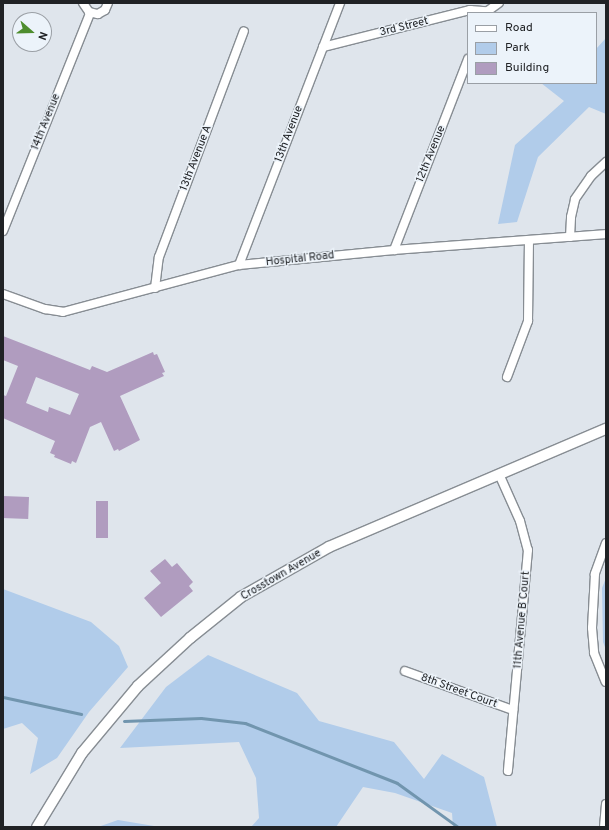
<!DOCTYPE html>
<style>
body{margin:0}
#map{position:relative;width:609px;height:830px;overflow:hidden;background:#dfe5ec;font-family:Overpass,sans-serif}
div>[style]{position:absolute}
.green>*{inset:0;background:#b1ccea}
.stream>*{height:3px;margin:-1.5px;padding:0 1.5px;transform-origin:1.5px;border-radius:1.5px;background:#7195ae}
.building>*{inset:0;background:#b09cbf;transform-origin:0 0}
.roads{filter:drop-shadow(1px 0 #878d93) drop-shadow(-1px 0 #878d93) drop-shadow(0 1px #878d93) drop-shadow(0 -1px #878d93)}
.minor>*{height:8px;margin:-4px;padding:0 4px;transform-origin:4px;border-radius:4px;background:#fff}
.tertiary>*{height:10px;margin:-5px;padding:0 5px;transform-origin:5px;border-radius:5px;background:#fff}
span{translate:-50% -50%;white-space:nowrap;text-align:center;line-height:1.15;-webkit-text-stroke:3px #ecf3fa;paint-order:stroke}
.street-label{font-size:11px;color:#202225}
.frame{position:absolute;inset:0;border:4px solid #202225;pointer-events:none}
.legend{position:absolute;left:467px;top:12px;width:130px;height:72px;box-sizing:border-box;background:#ecf3fa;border:1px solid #9a9fa5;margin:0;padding:5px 7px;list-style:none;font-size:12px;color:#202225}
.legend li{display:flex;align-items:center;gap:8px;height:20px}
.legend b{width:20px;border:1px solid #9a9fa5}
.north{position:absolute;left:12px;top:12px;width:40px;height:40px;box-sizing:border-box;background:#ecf3fa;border:1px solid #9a9fa5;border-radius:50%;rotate:110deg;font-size:11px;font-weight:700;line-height:16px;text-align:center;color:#202225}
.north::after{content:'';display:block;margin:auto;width:14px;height:18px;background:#4e8d2e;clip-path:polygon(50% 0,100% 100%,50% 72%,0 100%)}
</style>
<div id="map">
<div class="green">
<i style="clip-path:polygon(606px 38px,606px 114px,589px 107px,538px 157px,517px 222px,498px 224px,515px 145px,564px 101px,541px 83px,596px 83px,596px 49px)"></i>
<i style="clip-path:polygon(606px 578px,606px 650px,603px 642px,602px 588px)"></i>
<i style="clip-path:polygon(3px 589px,91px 622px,119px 646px,128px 667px,89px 712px,57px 758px,30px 774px,38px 738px,22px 723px,3px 729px)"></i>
<i style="clip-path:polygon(208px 655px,297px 693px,319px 721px,394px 742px,424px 779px,442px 754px,484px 777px,497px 827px,453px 827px,452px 813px,395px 793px,363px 787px,336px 827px,251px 827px,259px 818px,256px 778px,239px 742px,120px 748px,166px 687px)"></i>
<i style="clip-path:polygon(118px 820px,160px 827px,98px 827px)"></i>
</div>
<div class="stream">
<i style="left:3px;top:697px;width:80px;rotate:12.3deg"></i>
<i style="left:124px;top:721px;width:77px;rotate:-2.2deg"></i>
<i style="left:201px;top:718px;width:44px;rotate:6.5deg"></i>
<i style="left:245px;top:723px;width:163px;rotate:21.5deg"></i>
<i style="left:397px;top:783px;width:75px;rotate:35.8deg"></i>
</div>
<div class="building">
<i style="clip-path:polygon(evenodd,3px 336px,90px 370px,92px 366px,107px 372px,153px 352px,154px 355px,157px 354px,165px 372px,162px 373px,164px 376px,120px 396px,140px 440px,119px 451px,118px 449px,114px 451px,101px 422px,90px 427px,76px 463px,72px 461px,71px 464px,54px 457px,55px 455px,50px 453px,55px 441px,3px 418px,3px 395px,6px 396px,18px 366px,3px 360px,3px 336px,36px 377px,79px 394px,70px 415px,49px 407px,48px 412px,26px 403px,36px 377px)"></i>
<i style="left:3px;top:496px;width:26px;height:22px;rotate:2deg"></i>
<i style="left:96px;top:501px;width:12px;height:37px"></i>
<i style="clip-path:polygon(165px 559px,172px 567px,177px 563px,193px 582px,189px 586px,193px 591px,161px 617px,144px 598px,161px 583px,150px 571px)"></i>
</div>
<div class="roads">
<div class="minor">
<i style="left:83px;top:3px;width:11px;rotate:56deg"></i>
<i style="left:89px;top:12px;width:9px;rotate:13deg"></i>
<i style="left:98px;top:14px;width:8px;rotate:-30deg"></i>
<i style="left:105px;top:10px;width:8px;rotate:-67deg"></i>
<i style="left:485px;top:13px;width:17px;rotate:-36deg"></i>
<i style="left:323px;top:47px;width:152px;rotate:-14.1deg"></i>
<i style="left:470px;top:10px;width:16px;rotate:4deg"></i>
<i style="left:3px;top:231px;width:235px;rotate:-68.2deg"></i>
<i style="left:570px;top:237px;width:20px;rotate:-87deg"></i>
<i style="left:571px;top:217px;width:18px;rotate:-77deg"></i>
<i style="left:575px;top:199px;width:28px;rotate:-55deg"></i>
<i style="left:591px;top:176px;width:21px;rotate:-43deg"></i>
<i style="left:394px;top:250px;width:205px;rotate:-68.8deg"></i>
<i style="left:239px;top:265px;width:281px;rotate:-68.9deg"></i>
<i style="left:155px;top:288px;width:31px;rotate:-83deg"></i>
<i style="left:159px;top:257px;width:241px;rotate:-69.4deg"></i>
<i style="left:3px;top:294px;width:45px;rotate:19.7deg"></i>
<i style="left:45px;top:309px;width:18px;rotate:9deg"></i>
<i style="left:63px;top:312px;width:182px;rotate:-15deg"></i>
<i style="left:239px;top:265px;width:156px;rotate:-5.5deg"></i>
<i style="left:394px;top:250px;width:213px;rotate:-4.3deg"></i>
<i style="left:507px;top:377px;width:60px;rotate:-69.4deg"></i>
<i style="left:528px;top:321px;width:81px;rotate:-89.3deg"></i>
<i style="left:499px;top:474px;width:51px;rotate:65.9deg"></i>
<i style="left:520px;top:521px;width:30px;rotate:75deg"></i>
<i style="left:528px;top:550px;width:222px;rotate:95.2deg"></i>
<i style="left:606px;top:543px;width:33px;rotate:110deg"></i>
<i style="left:595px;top:574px;width:54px;rotate:93.2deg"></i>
<i style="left:592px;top:628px;width:25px;rotate:85deg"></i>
<i style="left:594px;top:653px;width:31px;rotate:68deg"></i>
<i style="left:405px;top:671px;width:115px;rotate:19.9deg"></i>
<i style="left:604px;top:827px;width:23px;rotate:-85deg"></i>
</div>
<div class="tertiary">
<i style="left:37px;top:827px;width:87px;rotate:-58.7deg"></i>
<i style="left:82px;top:753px;width:87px;rotate:-50.1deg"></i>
<i style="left:138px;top:686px;width:71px;rotate:-42.7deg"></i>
<i style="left:190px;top:638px;width:65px;rotate:-38.8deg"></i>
<i style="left:241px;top:597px;width:101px;rotate:-29.6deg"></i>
<i style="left:329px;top:547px;width:301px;rotate:-23.1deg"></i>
</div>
</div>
<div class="street-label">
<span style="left:404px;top:27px;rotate:-14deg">3rd Street</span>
<span style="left:46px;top:122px;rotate:-68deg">14th Avenue</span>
<span style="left:289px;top:134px;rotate:-69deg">13th Avenue</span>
<span style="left:431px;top:154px;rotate:-68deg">12th Avenue</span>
<span style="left:196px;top:158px;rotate:-69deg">13th Avenue A</span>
<span style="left:300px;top:259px;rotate:-6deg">Hospital Road</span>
<span style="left:281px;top:575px;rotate:-30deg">Crosstown Avenue</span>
<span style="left:522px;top:620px;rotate:-85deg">11th Avenue B Court</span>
<span style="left:459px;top:691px;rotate:20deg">8th Street Court</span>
</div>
<div class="frame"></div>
<ul class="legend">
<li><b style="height:5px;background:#fff"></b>Road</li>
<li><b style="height:11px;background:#b1ccea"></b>Park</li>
<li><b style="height:11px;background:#b09cbf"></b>Building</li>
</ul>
<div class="north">N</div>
</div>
